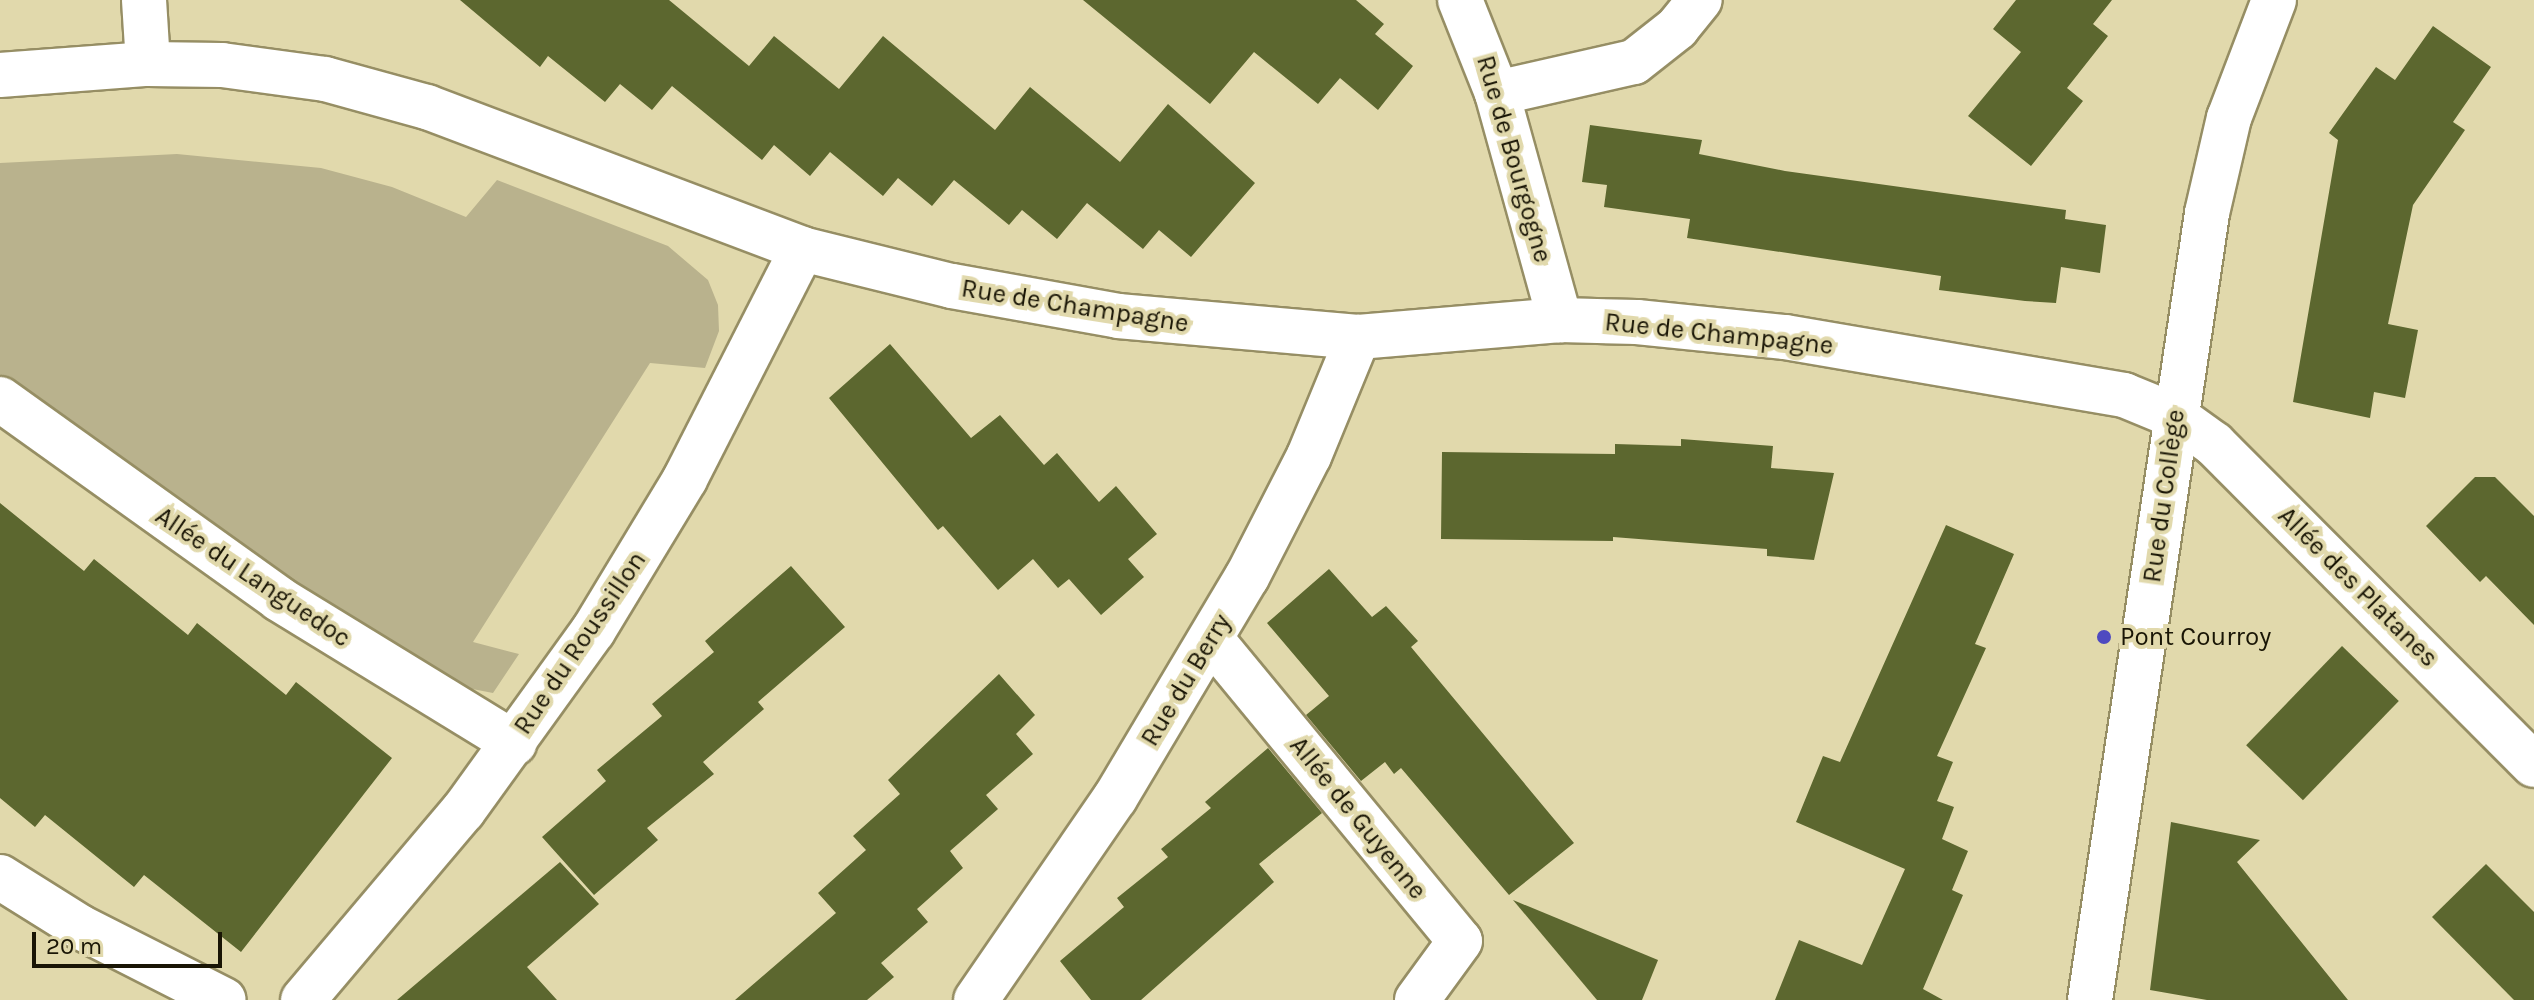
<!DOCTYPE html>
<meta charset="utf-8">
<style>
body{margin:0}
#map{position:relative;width:2534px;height:1000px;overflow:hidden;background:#e1d9ac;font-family:Karla,sans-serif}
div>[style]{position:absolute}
.green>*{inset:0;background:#b9b28d}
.building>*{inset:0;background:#5c672f;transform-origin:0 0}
.roads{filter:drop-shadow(2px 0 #968e64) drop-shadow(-2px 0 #968e64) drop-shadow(0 2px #968e64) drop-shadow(0 -2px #968e64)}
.minor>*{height:44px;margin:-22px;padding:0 22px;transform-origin:22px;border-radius:22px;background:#fff}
.dots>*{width:22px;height:22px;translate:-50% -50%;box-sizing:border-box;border:4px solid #e1d9ac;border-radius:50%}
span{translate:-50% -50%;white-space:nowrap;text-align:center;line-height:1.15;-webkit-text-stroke:8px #e1d9ac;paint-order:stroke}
.street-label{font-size:26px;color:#191505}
.poi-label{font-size:26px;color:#191505}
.left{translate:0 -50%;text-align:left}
.scale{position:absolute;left:32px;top:932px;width:190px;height:36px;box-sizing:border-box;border:4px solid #191505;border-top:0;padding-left:10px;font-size:24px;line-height:28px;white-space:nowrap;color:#191505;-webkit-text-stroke:6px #e1d9ac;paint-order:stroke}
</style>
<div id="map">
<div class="green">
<i style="clip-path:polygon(177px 154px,321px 168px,392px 187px,466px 217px,497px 180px,668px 246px,708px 280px,718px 305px,719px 331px,705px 368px,650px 363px,473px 642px,519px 654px,493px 693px,457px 686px,309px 604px,0 387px,0 163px)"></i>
</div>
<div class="building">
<i style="clip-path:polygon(460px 0,669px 0,749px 66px,774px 36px,839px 89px,883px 36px,995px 130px,1030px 87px,1120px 162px,1168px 104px,1255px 183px,1191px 257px,1159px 230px,1143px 249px,1087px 203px,1057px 239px,1022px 210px,1009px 225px,954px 180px,932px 206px,898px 178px,883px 196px,830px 152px,810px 176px,774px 145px,762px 160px,672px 86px,652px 110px,620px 84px,605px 102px,548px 56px,540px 67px)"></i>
<i style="clip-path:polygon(1083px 0,1356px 0,1384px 24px,1375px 34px,1413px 66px,1378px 110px,1340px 78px,1318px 104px,1254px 52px,1210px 104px)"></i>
<i style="clip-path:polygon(2016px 0,2112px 0,2093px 24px,2108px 36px,2067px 88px,2083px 101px,2031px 166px,1968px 116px,2021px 52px,1993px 29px)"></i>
<i style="clip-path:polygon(2433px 26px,2491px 67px,2453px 122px,2465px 130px,2413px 205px,2388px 324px,2418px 330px,2405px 398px,2374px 392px,2370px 418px,2293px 402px,2338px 140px,2329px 133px,2376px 67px,2395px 80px)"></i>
<i style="clip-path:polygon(1590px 125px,1702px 140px,1699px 154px,1785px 171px,2066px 210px,2065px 219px,2106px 225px,2100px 273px,2061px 267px,2056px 303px,2025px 301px,1939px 290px,1941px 276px,1687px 238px,1690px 219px,1604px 207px,1607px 185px,1582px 182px)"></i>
<i style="clip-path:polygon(890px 344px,971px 438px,1000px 415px,1044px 465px,1057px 453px,1099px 502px,1116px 486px,1157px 534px,1128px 559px,1144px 577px,1101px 615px,1069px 579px,1058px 588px,1033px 559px,998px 590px,943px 526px,938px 530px,829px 398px)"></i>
<i style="clip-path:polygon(1681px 439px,1773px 446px,1771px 468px,1834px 473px,1814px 560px,1767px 556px,1767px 549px,1613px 537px,1613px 541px,1441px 539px,1442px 452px,1615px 454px,1615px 444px,1681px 446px)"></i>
<i style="clip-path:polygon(2475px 477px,2495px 477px,2534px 516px,2534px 625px,2486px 576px,2480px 582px,2426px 526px)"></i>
<i style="clip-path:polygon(0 503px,84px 571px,94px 559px,188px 635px,197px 623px,286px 695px,296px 682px,392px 758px,241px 952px,144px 875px,134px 887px,45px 815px,35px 827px,0 798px)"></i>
<i style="clip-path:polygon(1946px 525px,2014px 554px,1975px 644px,1986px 648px,1937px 756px,1953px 762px,1937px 801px,1954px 807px,1942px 839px,1968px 851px,1952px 890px,1963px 895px,1923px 989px,1943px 1000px,1775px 1000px,1799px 940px,1862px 965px,1905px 869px,1796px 822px,1823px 756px,1840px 762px)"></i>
<i style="clip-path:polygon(791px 566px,845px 627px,758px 702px,764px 709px,703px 762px,714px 774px,647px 828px,658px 840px,594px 895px,542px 837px,606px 781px,597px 770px,662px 716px,652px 704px,714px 652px,705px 641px)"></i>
<i style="clip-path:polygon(1329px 569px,1372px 617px,1386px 606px,1418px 641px,1411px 647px,1574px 843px,1509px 895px,1401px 768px,1394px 774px,1385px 762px,1361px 781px,1306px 715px,1329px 696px,1267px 623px)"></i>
<i style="left:2342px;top:646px;width:79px;height:138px;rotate:44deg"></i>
<i style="clip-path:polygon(999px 674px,1035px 715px,1016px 734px,1033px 754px,986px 795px,998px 809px,950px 851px,963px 868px,917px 909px,928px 922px,881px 963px,894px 977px,867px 1000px,735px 1000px,836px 913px,818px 893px,866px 850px,853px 836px,900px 794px,888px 780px)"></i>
<i style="clip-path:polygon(1268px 748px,1322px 813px,1259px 864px,1274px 882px,1141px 1000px,1091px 1000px,1060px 961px,1124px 907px,1117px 898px,1168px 857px,1161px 849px,1211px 808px,1205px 802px)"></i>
<i style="clip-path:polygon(2171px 822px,2260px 840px,2237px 862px,2348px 1000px,2207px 1000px,2150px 990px)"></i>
<i style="clip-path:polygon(560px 862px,599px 904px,527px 967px,557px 1000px,397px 1000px)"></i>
<i style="clip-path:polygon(2486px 864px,2534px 912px,2534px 1000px,2514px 1000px,2432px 917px)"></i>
<i style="clip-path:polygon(1513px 900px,1658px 960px,1642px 1000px,1597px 1000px)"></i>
</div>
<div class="roads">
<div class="minor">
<i style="left:144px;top:0;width:64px;rotate:86.4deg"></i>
<i style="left:1460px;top:0;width:100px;rotate:68.3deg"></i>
<i style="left:1497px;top:93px;width:236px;rotate:74.5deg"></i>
<i style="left:0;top:75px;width:148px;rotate:-4.3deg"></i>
<i style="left:148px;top:64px;width:74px;rotate:0.8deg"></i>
<i style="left:222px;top:65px;width:104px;rotate:7.7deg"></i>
<i style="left:325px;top:79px;width:106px;rotate:15.4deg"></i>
<i style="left:427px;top:107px;width:401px;rotate:20.7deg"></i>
<i style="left:802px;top:249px;width:154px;rotate:13.9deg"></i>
<i style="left:952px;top:286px;width:169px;rotate:10.2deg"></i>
<i style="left:1118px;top:316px;width:241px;rotate:5deg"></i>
<i style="left:1358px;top:337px;width:203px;rotate:-4.8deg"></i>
<i style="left:1560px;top:320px;width:77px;rotate:1.5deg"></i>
<i style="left:1637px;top:322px;width:149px;rotate:5.8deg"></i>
<i style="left:1785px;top:337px;width:344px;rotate:9.7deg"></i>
<i style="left:2124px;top:395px;width:55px;rotate:22.4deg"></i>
<i style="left:2175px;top:416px;width:48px;rotate:35.7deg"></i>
<i style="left:2214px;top:444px;width:453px;rotate:45.1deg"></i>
<i style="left:1497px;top:93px;width:140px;rotate:-12.8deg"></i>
<i style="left:1634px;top:62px;width:55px;rotate:-38.3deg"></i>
<i style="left:1677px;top:28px;width:36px;rotate:-51deg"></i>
<i style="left:0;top:399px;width:343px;rotate:35.6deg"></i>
<i style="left:279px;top:599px;width:276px;rotate:31.5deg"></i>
<i style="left:1211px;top:639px;width:391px;rotate:50.5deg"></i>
<i style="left:1460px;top:941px;width:73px;rotate:126.1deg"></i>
<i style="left:0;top:877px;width:94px;rotate:32deg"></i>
<i style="left:80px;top:927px;width:161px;rotate:26.9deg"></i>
<i style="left:303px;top:1000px;width:248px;rotate:-49.8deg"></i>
<i style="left:463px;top:811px;width:222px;rotate:-54.2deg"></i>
<i style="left:593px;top:631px;width:178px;rotate:-58.8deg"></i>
<i style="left:685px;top:479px;width:258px;rotate:-63deg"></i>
<i style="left:976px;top:1000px;width:245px;rotate:-55.5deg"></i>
<i style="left:1115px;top:798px;width:257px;rotate:-59.2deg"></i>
<i style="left:1247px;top:577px;width:136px;rotate:-62.9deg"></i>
<i style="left:1309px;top:456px;width:129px;rotate:-67.6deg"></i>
<i style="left:2090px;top:1000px;width:796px;rotate:-81.54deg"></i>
<i style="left:2207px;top:213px;width:98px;rotate:-77deg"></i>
<i style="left:2229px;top:118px;width:126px;rotate:-69.1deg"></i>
</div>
</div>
<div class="dots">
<i style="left:2104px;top:637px;background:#4e4ac0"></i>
</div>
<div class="street-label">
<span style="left:1514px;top:159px;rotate:74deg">Rue de Bourgogne</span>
<span style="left:1075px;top:306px;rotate:9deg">Rue de Champagne</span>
<span style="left:1719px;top:334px;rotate:6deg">Rue de Champagne</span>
<span style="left:2164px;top:496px;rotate:-82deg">Rue du Collège</span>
<span style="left:253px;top:577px;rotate:34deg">Allée du Languedoc</span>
<span style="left:2358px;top:587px;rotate:45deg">Allée des Platanes</span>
<span style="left:580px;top:643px;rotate:-56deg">Rue du Roussillon</span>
<span style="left:1186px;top:680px;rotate:-59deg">Rue du Berry</span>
<span style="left:1358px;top:818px;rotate:51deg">Allée de Guyenne</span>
</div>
<div class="poi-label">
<span class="left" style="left:2120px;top:637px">Pont Courroy</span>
</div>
<div class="scale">20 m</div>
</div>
